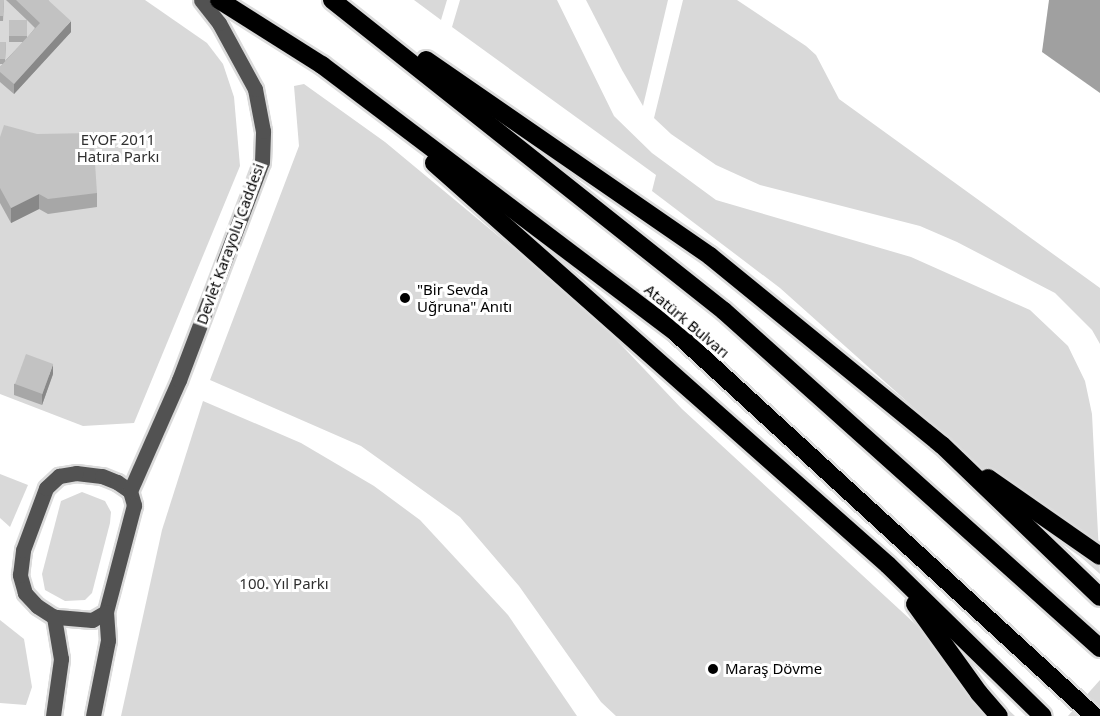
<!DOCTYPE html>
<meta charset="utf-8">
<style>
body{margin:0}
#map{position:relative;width:1100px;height:716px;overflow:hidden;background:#fff;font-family:"Noto Sans",sans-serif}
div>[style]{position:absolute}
.green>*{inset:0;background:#d9d9d9}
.water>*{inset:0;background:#a0a0a0}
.roads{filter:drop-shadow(2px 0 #dbdbdb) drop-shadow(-2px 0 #dbdbdb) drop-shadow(0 2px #dbdbdb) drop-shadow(0 -2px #dbdbdb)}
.minor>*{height:15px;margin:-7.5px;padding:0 7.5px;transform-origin:7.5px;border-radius:7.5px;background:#525252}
.highway>*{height:18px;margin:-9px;padding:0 9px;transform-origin:9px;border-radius:9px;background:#000}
.wall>*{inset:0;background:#a7a7a7}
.shaded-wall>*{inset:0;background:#888}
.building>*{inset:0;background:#c2c2c2;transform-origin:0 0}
.dots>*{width:16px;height:16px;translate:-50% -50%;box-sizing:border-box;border:3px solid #fff;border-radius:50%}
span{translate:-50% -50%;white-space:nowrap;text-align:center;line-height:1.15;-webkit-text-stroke:6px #fff;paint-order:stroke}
.park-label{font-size:15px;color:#303030}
.street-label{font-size:15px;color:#000}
.poi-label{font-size:15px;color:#000}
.left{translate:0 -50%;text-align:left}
</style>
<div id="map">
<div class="green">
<i style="clip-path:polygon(0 0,145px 0,207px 43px,223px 64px,234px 97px,240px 166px,134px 423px,83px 426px,0 394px)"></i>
<i style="clip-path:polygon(414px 0,447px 0,441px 20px)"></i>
<i style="clip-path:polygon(460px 0,557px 0,614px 116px,652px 153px,716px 200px,911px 257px,1030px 310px,1068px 346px,1085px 381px,1092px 414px,1100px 574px,780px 288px,652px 191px,656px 175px,452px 27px)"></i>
<i style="clip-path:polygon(586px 0,668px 0,643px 106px,622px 70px)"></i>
<i style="clip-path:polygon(683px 0,737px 0,806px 46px,816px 55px,839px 99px,1100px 288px,1100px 344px,1092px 330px,1055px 293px,957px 242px,920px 226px,760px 185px,716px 165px,671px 134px,654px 118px)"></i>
<i style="clip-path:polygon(304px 84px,385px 142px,590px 312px,682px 409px,1015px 716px,616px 716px,601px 702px,519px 586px,460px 517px,361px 446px,210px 380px,299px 146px,294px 86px)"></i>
<i style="clip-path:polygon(203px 401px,301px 443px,374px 486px,420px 520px,508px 615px,577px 716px,121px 716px,162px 530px)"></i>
<i style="clip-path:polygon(0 474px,28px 485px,10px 527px,0 518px)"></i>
<i style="clip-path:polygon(82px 492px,105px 501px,111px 512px,110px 523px,92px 593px,85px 600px,65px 601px,45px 590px,42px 574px,61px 501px)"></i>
<i style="clip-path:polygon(0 620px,24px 639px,32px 687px,26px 705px,0 703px)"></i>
<i style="clip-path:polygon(1100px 680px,1100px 716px,1068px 716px,1091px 690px)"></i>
</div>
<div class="water">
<i style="clip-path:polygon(1049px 0,1100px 0,1100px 93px,1042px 52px)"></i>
</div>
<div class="roads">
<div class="minor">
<i style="left:76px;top:473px;width:26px;rotate:7deg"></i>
<i style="left:102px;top:476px;width:16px;rotate:22deg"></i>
<i style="left:117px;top:482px;width:16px;rotate:35deg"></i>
<i style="left:130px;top:491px;width:15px;rotate:74deg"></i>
<i style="left:134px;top:505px;width:111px;rotate:104.7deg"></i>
<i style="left:106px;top:612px;width:16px;rotate:150deg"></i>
<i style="left:92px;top:620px;width:38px;rotate:-175deg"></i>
<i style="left:54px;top:617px;width:20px;rotate:-147deg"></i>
<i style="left:37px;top:606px;width:18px;rotate:-133deg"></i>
<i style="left:25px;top:593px;width:19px;rotate:-106deg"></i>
<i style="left:20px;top:575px;width:25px;rotate:-83deg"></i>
<i style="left:23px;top:550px;width:66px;rotate:-69.6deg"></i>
<i style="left:46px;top:488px;width:18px;rotate:-43deg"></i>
<i style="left:59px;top:476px;width:17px;rotate:-10deg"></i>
<i style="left:130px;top:491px;width:121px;rotate:-66.2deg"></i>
<i style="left:179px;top:380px;width:233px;rotate:-69.2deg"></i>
<i style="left:262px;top:162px;width:31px;rotate:-88deg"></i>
<i style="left:263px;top:131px;width:43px;rotate:-100.8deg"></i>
<i style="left:255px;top:89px;width:75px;rotate:-118.6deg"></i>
<i style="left:219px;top:23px;width:29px;rotate:-128deg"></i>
<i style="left:53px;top:716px;width:58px;rotate:-82deg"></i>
<i style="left:61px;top:659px;width:43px;rotate:-99.5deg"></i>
<i style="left:93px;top:716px;width:77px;rotate:-78.8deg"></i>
<i style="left:108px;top:640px;width:28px;rotate:-94deg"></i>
</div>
<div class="highway">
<i style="left:219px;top:0;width:122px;rotate:32.3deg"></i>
<i style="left:322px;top:65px;width:441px;rotate:37.1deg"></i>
<i style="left:674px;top:331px;width:570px;rotate:42.51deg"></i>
<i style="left:332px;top:0;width:500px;rotate:38.43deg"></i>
<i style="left:724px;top:311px;width:505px;rotate:41.87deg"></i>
<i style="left:426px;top:60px;width:345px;rotate:34.6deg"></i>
<i style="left:710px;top:256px;width:299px;rotate:39.2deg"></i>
<i style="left:942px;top:445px;width:219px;rotate:43.9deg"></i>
<i style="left:434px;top:163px;width:606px;rotate:41.52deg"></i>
<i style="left:888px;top:565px;width:216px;rotate:44.3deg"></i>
<i style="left:988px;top:478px;width:136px;rotate:34.9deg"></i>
<i style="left:915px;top:604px;width:110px;rotate:54.3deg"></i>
<i style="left:979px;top:693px;width:30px;rotate:49deg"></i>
</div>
</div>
<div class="wall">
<i style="clip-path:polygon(0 0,4px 0,3px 21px,0 21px)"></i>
<i style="clip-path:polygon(evenodd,6px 0,48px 0,71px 32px,14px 94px,0 82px,0 67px,3px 64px,0 64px,0 42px,6px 42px,5px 61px,23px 42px,9px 42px,9px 20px,27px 20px,6px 0,27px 20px,35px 28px,27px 38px,27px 20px)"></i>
<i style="clip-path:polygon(0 137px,97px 193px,97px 207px,48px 214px,39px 209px,11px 223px,0 203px)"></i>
<i style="clip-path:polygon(53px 374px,42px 405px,14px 395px,14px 384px)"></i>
</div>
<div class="shaded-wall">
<i style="clip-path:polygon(71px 21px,71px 32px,14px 94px,14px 84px)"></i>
<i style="clip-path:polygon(39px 194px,39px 209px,11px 223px,11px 208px)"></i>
<i style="clip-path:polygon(53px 364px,53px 374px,42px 405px,42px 395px)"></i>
</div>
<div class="building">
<i style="clip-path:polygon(0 0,4px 0,3px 16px,0 16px)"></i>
<i style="clip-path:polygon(16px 0,48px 0,71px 21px,14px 84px,0 72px,0 67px,40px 23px)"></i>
<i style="left:9px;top:20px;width:18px;height:16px"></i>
<i style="clip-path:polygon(0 42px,6px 42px,5px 59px,0 59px)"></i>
<i style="clip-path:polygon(4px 125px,37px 134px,93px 133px,97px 193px,48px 199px,39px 194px,11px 208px,0 188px,0 137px)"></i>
<i style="left:26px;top:354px;width:29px;height:32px;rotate:20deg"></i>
</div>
<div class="dots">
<i style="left:405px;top:298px;background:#000"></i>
<i style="left:713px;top:669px;background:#000"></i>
</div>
<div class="park-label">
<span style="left:118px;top:148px">EYOF 2011<br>Hatıra Parkı</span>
<span style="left:284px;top:584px">100. Yıl Parkı</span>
</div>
<div class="street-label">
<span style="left:230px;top:244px;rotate:-70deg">Devlet Karayolu Caddesi</span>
<span style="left:687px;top:321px;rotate:40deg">Atatürk Bulvarı</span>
</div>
<div class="poi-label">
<span class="left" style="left:417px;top:298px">"Bir Sevda<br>Uğruna" Anıtı</span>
<span class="left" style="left:725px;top:669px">Maraş Dövme</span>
</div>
</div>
